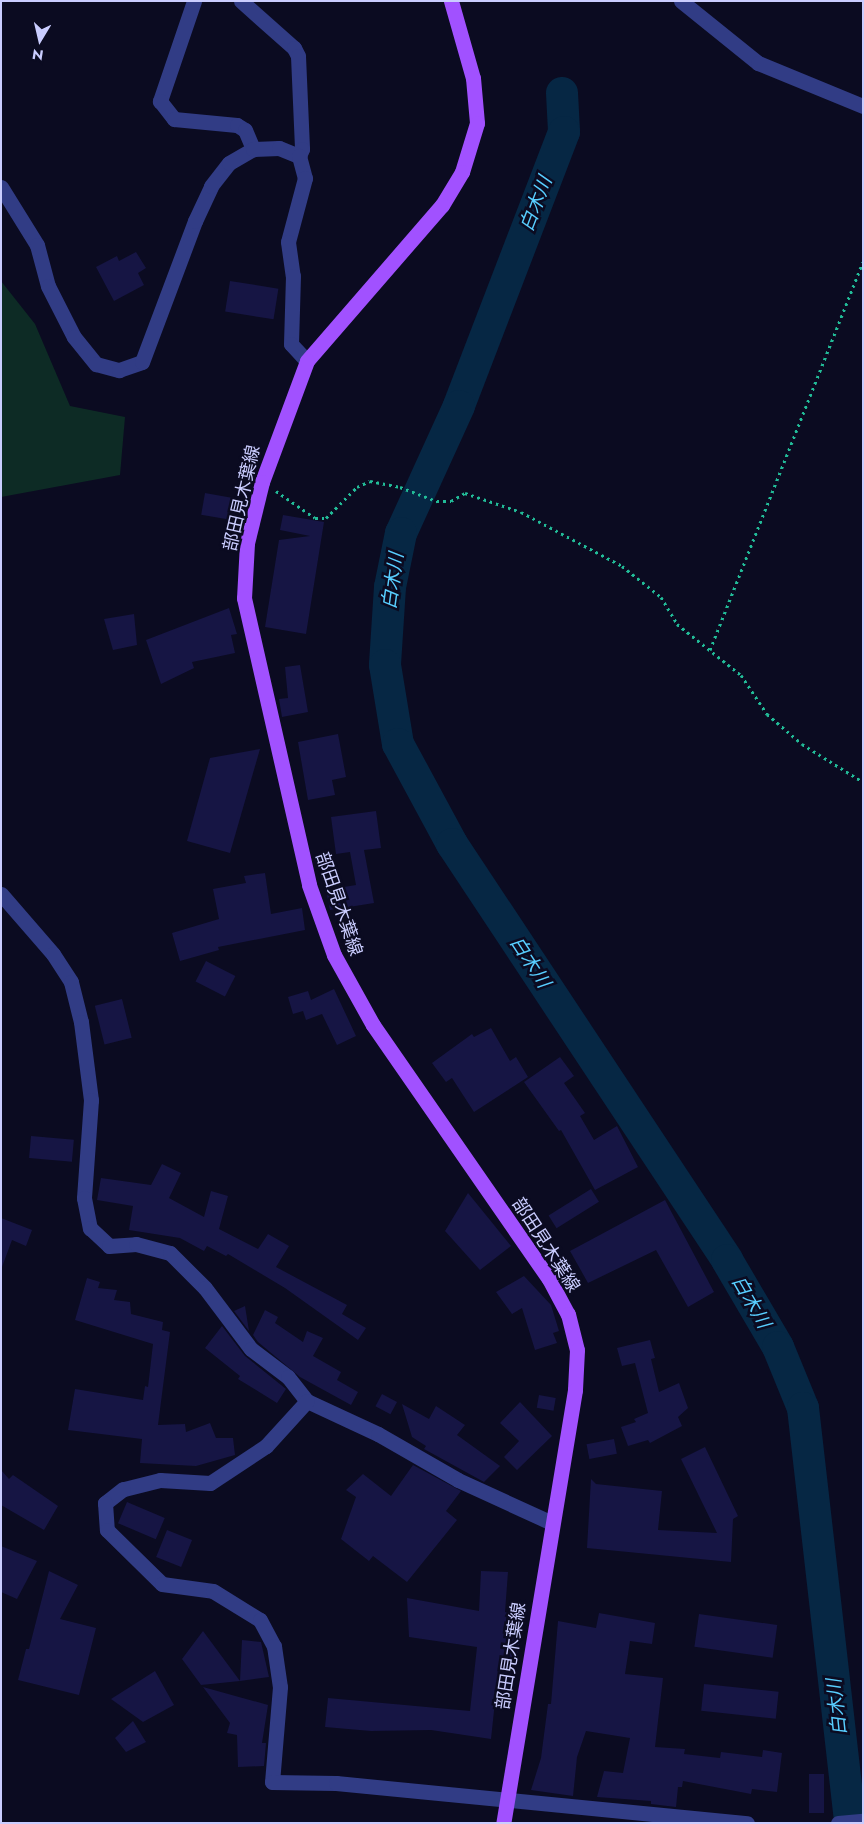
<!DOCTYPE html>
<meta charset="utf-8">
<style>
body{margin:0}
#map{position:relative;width:864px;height:1824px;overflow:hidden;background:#0b0b21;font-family:Jost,"Noto Sans JP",sans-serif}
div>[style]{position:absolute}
.green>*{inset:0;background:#0d2b25}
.river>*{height:32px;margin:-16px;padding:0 16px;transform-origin:16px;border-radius:16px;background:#062744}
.building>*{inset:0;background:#161544;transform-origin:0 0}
.path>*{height:3px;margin-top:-1.5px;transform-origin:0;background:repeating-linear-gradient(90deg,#22bc98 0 2.5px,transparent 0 6.5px)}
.minor>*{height:15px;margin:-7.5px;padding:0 7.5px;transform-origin:7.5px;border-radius:7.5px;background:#313c85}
.major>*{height:15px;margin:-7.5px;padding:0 7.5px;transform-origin:7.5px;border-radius:7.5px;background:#a151ff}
span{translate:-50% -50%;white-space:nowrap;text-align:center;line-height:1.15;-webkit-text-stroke:5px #0b0b21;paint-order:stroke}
.street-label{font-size:18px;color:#cacdff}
.water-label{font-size:19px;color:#58ceff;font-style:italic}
.frame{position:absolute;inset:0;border:2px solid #cacdff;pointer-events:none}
.north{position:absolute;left:15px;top:15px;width:50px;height:50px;-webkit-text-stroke:4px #0b0b21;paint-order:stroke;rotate:189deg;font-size:14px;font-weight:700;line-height:20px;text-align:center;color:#cacdff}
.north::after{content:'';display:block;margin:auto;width:18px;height:22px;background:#cacdff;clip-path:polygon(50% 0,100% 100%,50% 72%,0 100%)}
</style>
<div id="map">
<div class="green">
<i style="clip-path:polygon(1px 281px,35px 324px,70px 406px,125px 417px,120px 475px,1px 497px)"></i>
</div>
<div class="river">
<i style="left:562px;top:93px;width:39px;rotate:87deg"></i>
<i style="left:564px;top:132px;width:293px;rotate:111deg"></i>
<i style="left:459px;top:406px;width:140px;rotate:114.5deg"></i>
<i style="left:401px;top:533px;width:55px;rotate:101.5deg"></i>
<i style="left:390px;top:587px;width:78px;rotate:93.7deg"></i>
<i style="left:385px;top:665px;width:80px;rotate:80.7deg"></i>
<i style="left:398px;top:744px;width:114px;rotate:61.6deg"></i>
<i style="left:452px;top:844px;width:499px;rotate:56.5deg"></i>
<i style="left:727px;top:1260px;width:101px;rotate:59.6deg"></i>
<i style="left:778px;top:1347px;width:66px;rotate:67.7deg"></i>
<i style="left:803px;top:1408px;width:418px;rotate:83.5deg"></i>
</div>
<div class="building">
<i style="clip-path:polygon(136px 252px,146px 268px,138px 273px,144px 285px,114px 301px,96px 267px,117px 256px,119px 261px)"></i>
<i style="left:230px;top:281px;width:49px;height:31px;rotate:9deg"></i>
<i style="left:205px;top:493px;width:34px;height:22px;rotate:10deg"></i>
<i style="clip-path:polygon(283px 515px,324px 522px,306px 634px,265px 627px,279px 540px,310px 536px,280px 530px)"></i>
<i style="clip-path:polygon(229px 608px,237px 634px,231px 635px,235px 653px,192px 662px,194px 668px,161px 684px,146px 640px)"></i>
<i style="clip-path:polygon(134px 614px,137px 645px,113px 650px,104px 619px)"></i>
<i style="clip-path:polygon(300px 665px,308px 712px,282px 717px,279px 699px,288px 698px,285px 667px)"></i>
<i style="clip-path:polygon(338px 734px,346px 777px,332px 780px,335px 795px,308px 800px,298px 742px)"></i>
<i style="clip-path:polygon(260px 749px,230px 853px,187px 841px,210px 758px)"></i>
<i style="clip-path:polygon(376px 811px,381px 848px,364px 850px,374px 903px,330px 910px,326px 890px,356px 885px,350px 852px,336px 854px,331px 817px)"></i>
<i style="clip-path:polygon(265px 873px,271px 914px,302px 908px,305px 930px,218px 947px,219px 950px,180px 961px,172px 933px,219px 919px,213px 889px,246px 883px,244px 876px)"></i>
<i style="left:206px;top:961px;width:33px;height:23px;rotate:27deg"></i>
<i style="clip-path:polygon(334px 989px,356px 1036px,337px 1045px,322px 1014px,306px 1020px,303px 1011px,293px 1014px,288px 997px,308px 991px,311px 1000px)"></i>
<i style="left:122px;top:999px;width:40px;height:28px;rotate:76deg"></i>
<i style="clip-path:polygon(491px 1028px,510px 1061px,516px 1057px,528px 1077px,474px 1112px,452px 1078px,446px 1082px,432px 1063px,472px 1034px,474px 1037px)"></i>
<i style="clip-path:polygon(560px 1057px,574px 1076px,564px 1083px,585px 1113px,580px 1116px,594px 1140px,617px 1126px,638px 1167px,595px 1190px,561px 1130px,559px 1131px,524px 1082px)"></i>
<i style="left:31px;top:1136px;width:43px;height:22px;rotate:5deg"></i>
<i style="clip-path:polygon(162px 1164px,181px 1173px,169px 1198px,204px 1217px,211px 1191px,228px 1196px,219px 1229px,258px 1249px,268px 1234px,289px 1246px,276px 1267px,347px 1305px,342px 1314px,366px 1328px,358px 1340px,285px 1288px,228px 1254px,226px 1256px,207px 1246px,204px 1251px,180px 1238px,129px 1230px,133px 1206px,97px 1200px,101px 1178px,151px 1185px)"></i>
<i style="left:591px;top:1189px;width:15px;height:50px;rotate:58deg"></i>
<i style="clip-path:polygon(468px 1193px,511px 1246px,480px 1270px,445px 1231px)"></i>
<i style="clip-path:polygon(665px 1200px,714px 1292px,688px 1307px,656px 1250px,588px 1283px,570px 1251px)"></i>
<i style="clip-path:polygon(1px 1218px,32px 1230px,26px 1246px,12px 1240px,2px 1267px)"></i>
<i style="clip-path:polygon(524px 1276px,551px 1305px,559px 1331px,553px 1333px,557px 1343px,535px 1350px,522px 1308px,512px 1314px,496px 1292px)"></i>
<i style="clip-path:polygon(87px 1278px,100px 1282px,98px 1288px,117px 1290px,114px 1300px,130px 1302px,131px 1314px,163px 1322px,162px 1330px,170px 1332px,158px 1425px,185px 1424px,186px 1432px,210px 1423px,216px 1438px,233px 1438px,235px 1455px,196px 1466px,140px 1463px,142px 1439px,68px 1430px,75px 1389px,143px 1400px,145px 1386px,148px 1387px,153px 1344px,75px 1320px)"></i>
<i style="clip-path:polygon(245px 1306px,249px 1331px,234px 1311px)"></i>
<i style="clip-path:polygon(265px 1310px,278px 1317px,275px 1323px,303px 1342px,307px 1331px,323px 1338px,313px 1356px,341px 1372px,337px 1380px,358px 1392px,351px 1405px,300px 1377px,258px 1342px,253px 1335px)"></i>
<i style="clip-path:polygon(222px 1326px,245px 1356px,286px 1389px,277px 1403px,238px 1379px,240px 1376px,205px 1348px)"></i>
<i style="clip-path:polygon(650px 1340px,655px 1358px,651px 1359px,659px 1392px,679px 1383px,688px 1408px,678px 1417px,682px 1426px,650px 1443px,648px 1440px,628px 1446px,621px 1427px,636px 1422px,634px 1419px,648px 1413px,635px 1363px,622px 1366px,617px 1348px)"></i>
<i style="left:382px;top:1394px;width:17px;height:14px;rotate:28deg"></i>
<i style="left:539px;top:1395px;width:17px;height:13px;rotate:10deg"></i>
<i style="clip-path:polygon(520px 1402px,552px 1436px,517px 1470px,504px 1457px,519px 1441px,500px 1423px)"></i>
<i style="clip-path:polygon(402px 1404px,429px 1419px,436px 1406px,465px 1425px,457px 1435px,500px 1466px,484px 1482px,424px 1449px,426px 1446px,412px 1437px)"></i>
<i style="left:614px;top:1439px;width:15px;height:28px;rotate:79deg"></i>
<i style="clip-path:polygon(705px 1447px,738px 1516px,733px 1519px,731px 1562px,587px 1548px,591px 1479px,596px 1484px,662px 1491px,658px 1530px,717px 1533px,681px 1459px)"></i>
<i style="clip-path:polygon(413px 1465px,461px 1491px,446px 1511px,457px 1520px,407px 1582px,373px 1556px,369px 1561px,341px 1539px,356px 1497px,346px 1490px,363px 1474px,391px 1496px)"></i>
<i style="clip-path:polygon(1px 1470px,9px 1479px,13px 1475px,58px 1506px,44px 1530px,1px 1505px)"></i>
<i style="left:127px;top:1502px;width:41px;height:23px;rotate:23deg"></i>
<i style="left:167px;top:1530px;width:27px;height:29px;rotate:22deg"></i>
<i style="clip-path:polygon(1px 1546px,37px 1561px,17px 1599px,1px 1592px)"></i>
<i style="clip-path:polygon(49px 1571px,78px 1585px,60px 1619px,96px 1628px,79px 1695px,18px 1680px,26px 1649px,29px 1649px)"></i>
<i style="clip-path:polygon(481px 1571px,508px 1572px,505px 1612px,523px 1618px,512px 1694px,496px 1692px,491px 1739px,431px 1730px,371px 1731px,325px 1727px,328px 1698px,470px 1711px,477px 1647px,409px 1637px,407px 1598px,479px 1611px)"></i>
<i style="clip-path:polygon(599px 1613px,655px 1623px,652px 1644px,630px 1641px,625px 1674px,663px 1678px,655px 1747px,685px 1749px,684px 1754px,720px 1758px,721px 1752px,762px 1757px,763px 1750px,782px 1753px,777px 1792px,752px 1789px,751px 1794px,683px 1781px,682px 1787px,678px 1787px,676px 1807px,651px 1804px,651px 1801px,597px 1797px,604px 1771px,623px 1773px,630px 1738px,586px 1731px,577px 1757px,573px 1796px,531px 1790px,541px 1758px,548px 1704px,551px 1704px,558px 1621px,596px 1628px)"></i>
<i style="left:699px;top:1614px;width:79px;height:33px;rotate:8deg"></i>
<i style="clip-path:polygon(203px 1631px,240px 1681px,201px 1685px,182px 1659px)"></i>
<i style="clip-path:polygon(242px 1640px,261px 1642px,269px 1677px,240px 1681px)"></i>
<i style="clip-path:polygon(155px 1671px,174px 1705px,143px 1722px,111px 1699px)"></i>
<i style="left:704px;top:1684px;width:75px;height:27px;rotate:6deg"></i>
<i style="clip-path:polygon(203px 1687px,268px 1705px,262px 1743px,266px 1743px,264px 1766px,238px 1767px,237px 1735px,227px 1733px,230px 1723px)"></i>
<i style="clip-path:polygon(133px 1721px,146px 1742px,126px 1752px,115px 1738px)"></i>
<i style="left:809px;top:1774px;width:15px;height:39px"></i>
</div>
<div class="path">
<i style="left:276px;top:491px;width:47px;rotate:34.7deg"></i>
<i style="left:315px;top:518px;width:11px"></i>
<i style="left:326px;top:518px;width:44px;rotate:-45deg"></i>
<i style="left:357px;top:487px;width:14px;rotate:-25deg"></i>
<i style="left:370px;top:481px;width:31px;rotate:11deg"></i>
<i style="left:400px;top:487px;width:40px;rotate:21deg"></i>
<i style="left:437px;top:501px;width:14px"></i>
<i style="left:451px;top:501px;width:16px;rotate:-30deg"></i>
<i style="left:465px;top:493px;width:59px;rotate:18.7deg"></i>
<i style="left:521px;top:512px;width:115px;rotate:28.1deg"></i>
<i style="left:622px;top:566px;width:50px;rotate:38.5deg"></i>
<i style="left:661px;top:597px;width:31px;rotate:59deg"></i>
<i style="left:677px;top:624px;width:82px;rotate:38.6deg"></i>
<i style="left:741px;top:675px;width:47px;rotate:56.3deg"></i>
<i style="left:767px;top:714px;width:46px;rotate:40.6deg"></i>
<i style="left:802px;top:744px;width:72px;rotate:31.9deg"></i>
<i style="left:710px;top:650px;width:417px;rotate:-68.5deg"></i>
</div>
<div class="minor">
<i style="left:194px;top:1px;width:106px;rotate:108.8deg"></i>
<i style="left:160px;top:101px;width:23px;rotate:52deg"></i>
<i style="left:174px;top:119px;width:63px;rotate:5.4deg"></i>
<i style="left:237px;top:125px;width:9px;rotate:32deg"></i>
<i style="left:245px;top:130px;width:21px;rotate:67deg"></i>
<i style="left:241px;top:1px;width:71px;rotate:41.6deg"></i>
<i style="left:294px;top:48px;width:9px;rotate:63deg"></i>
<i style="left:298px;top:56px;width:93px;rotate:87.5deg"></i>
<i style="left:302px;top:149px;width:8px;rotate:113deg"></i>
<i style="left:681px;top:1px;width:99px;rotate:38.8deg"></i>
<i style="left:758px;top:63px;width:113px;rotate:22.3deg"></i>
<i style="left:1px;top:187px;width:68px;rotate:58.2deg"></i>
<i style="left:37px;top:245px;width:42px;rotate:75deg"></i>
<i style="left:48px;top:286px;width:57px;rotate:63deg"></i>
<i style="left:74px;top:337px;width:35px;rotate:51deg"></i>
<i style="left:96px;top:364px;width:24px;rotate:15deg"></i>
<i style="left:119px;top:370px;width:24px;rotate:-19deg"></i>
<i style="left:142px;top:362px;width:151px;rotate:-69.4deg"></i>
<i style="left:195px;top:221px;width:38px;rotate:-65deg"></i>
<i style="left:211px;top:186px;width:29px;rotate:-52deg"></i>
<i style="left:229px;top:163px;width:28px;rotate:-30deg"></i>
<i style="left:253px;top:149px;width:26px;rotate:-2deg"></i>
<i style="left:279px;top:148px;width:22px;rotate:22deg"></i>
<i style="left:299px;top:156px;width:23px;rotate:75deg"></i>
<i style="left:305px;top:178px;width:66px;rotate:104.9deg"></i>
<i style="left:288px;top:242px;width:34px;rotate:82deg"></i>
<i style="left:293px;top:276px;width:68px;rotate:91.7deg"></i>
<i style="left:291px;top:344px;width:23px;rotate:47deg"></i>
<i style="left:1px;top:894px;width:79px;rotate:49.1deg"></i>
<i style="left:53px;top:954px;width:33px;rotate:57deg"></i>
<i style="left:71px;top:982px;width:41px;rotate:76deg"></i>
<i style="left:81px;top:1022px;width:79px;rotate:82.7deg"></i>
<i style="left:91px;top:1100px;width:98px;rotate:94.1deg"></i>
<i style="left:84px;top:1198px;width:31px;rotate:79deg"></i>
<i style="left:90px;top:1228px;width:26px;rotate:43deg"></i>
<i style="left:109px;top:1246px;width:27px;rotate:-4deg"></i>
<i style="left:136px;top:1244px;width:35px;rotate:15deg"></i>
<i style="left:170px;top:1253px;width:49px;rotate:45deg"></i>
<i style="left:205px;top:1288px;width:76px;rotate:53deg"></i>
<i style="left:251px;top:1349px;width:46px;rotate:37.1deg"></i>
<i style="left:288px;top:1377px;width:31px;rotate:52deg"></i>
<i style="left:307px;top:1401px;width:78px;rotate:24.9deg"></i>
<i style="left:378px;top:1434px;width:92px;rotate:29.9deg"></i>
<i style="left:458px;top:1480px;width:103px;rotate:24.6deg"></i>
<i style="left:307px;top:1401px;width:61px;rotate:132.3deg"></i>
<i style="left:266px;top:1446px;width:67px;rotate:146.5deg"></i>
<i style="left:210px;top:1483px;width:50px;rotate:-176.6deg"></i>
<i style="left:160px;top:1480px;width:38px;rotate:166deg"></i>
<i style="left:123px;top:1489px;width:23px;rotate:142deg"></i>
<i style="left:105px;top:1503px;width:27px;rotate:86deg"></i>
<i style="left:107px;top:1530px;width:77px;rotate:44.5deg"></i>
<i style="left:162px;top:1584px;width:51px;rotate:7.8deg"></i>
<i style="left:213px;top:1591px;width:55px;rotate:31.7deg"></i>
<i style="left:260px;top:1620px;width:30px;rotate:62deg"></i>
<i style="left:274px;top:1646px;width:41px;rotate:81.7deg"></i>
<i style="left:280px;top:1687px;width:95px;rotate:94.8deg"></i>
<i style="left:272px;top:1782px;width:64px;rotate:0.9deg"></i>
<i style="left:336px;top:1783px;width:413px;rotate:5.6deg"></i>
<i style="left:838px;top:1823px;width:25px;rotate:-5deg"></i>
</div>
<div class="major">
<i style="left:451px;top:1px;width:80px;rotate:74.1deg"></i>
<i style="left:473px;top:78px;width:45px;rotate:84.9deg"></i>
<i style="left:477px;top:123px;width:51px;rotate:107deg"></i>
<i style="left:462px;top:172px;width:39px;rotate:121deg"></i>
<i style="left:442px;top:205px;width:206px;rotate:130.9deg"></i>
<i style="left:307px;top:361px;width:129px;rotate:110.4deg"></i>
<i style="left:262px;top:482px;width:63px;rotate:103.8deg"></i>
<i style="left:247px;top:543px;width:55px;rotate:93.1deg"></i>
<i style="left:244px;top:598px;width:294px;rotate:77.2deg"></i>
<i style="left:309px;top:885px;width:74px;rotate:70.3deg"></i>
<i style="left:334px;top:955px;width:80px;rotate:60.9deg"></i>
<i style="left:373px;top:1025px;width:309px;rotate:55.3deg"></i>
<i style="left:549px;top:1279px;width:40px;rotate:62deg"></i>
<i style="left:568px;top:1314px;width:37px;rotate:76deg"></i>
<i style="left:577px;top:1350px;width:40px;rotate:92.9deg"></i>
<i style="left:575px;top:1390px;width:439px;rotate:99.4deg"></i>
</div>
<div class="street-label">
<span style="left:242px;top:498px;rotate:-77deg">部田見木葉線</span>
<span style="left:339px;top:904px;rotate:71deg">部田見木葉線</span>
<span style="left:546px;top:1245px;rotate:57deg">部田見木葉線</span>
<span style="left:511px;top:1656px;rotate:-81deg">部田見木葉線</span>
</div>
<div class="water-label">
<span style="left:536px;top:204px;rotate:-69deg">白木川</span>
<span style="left:393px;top:581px;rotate:-82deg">白木川</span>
<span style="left:530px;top:962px;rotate:57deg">白木川</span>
<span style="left:751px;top:1302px;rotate:60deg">白木川</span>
<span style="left:837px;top:1707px;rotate:-96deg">白木川</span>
</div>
<div class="frame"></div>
<div class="north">N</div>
</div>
